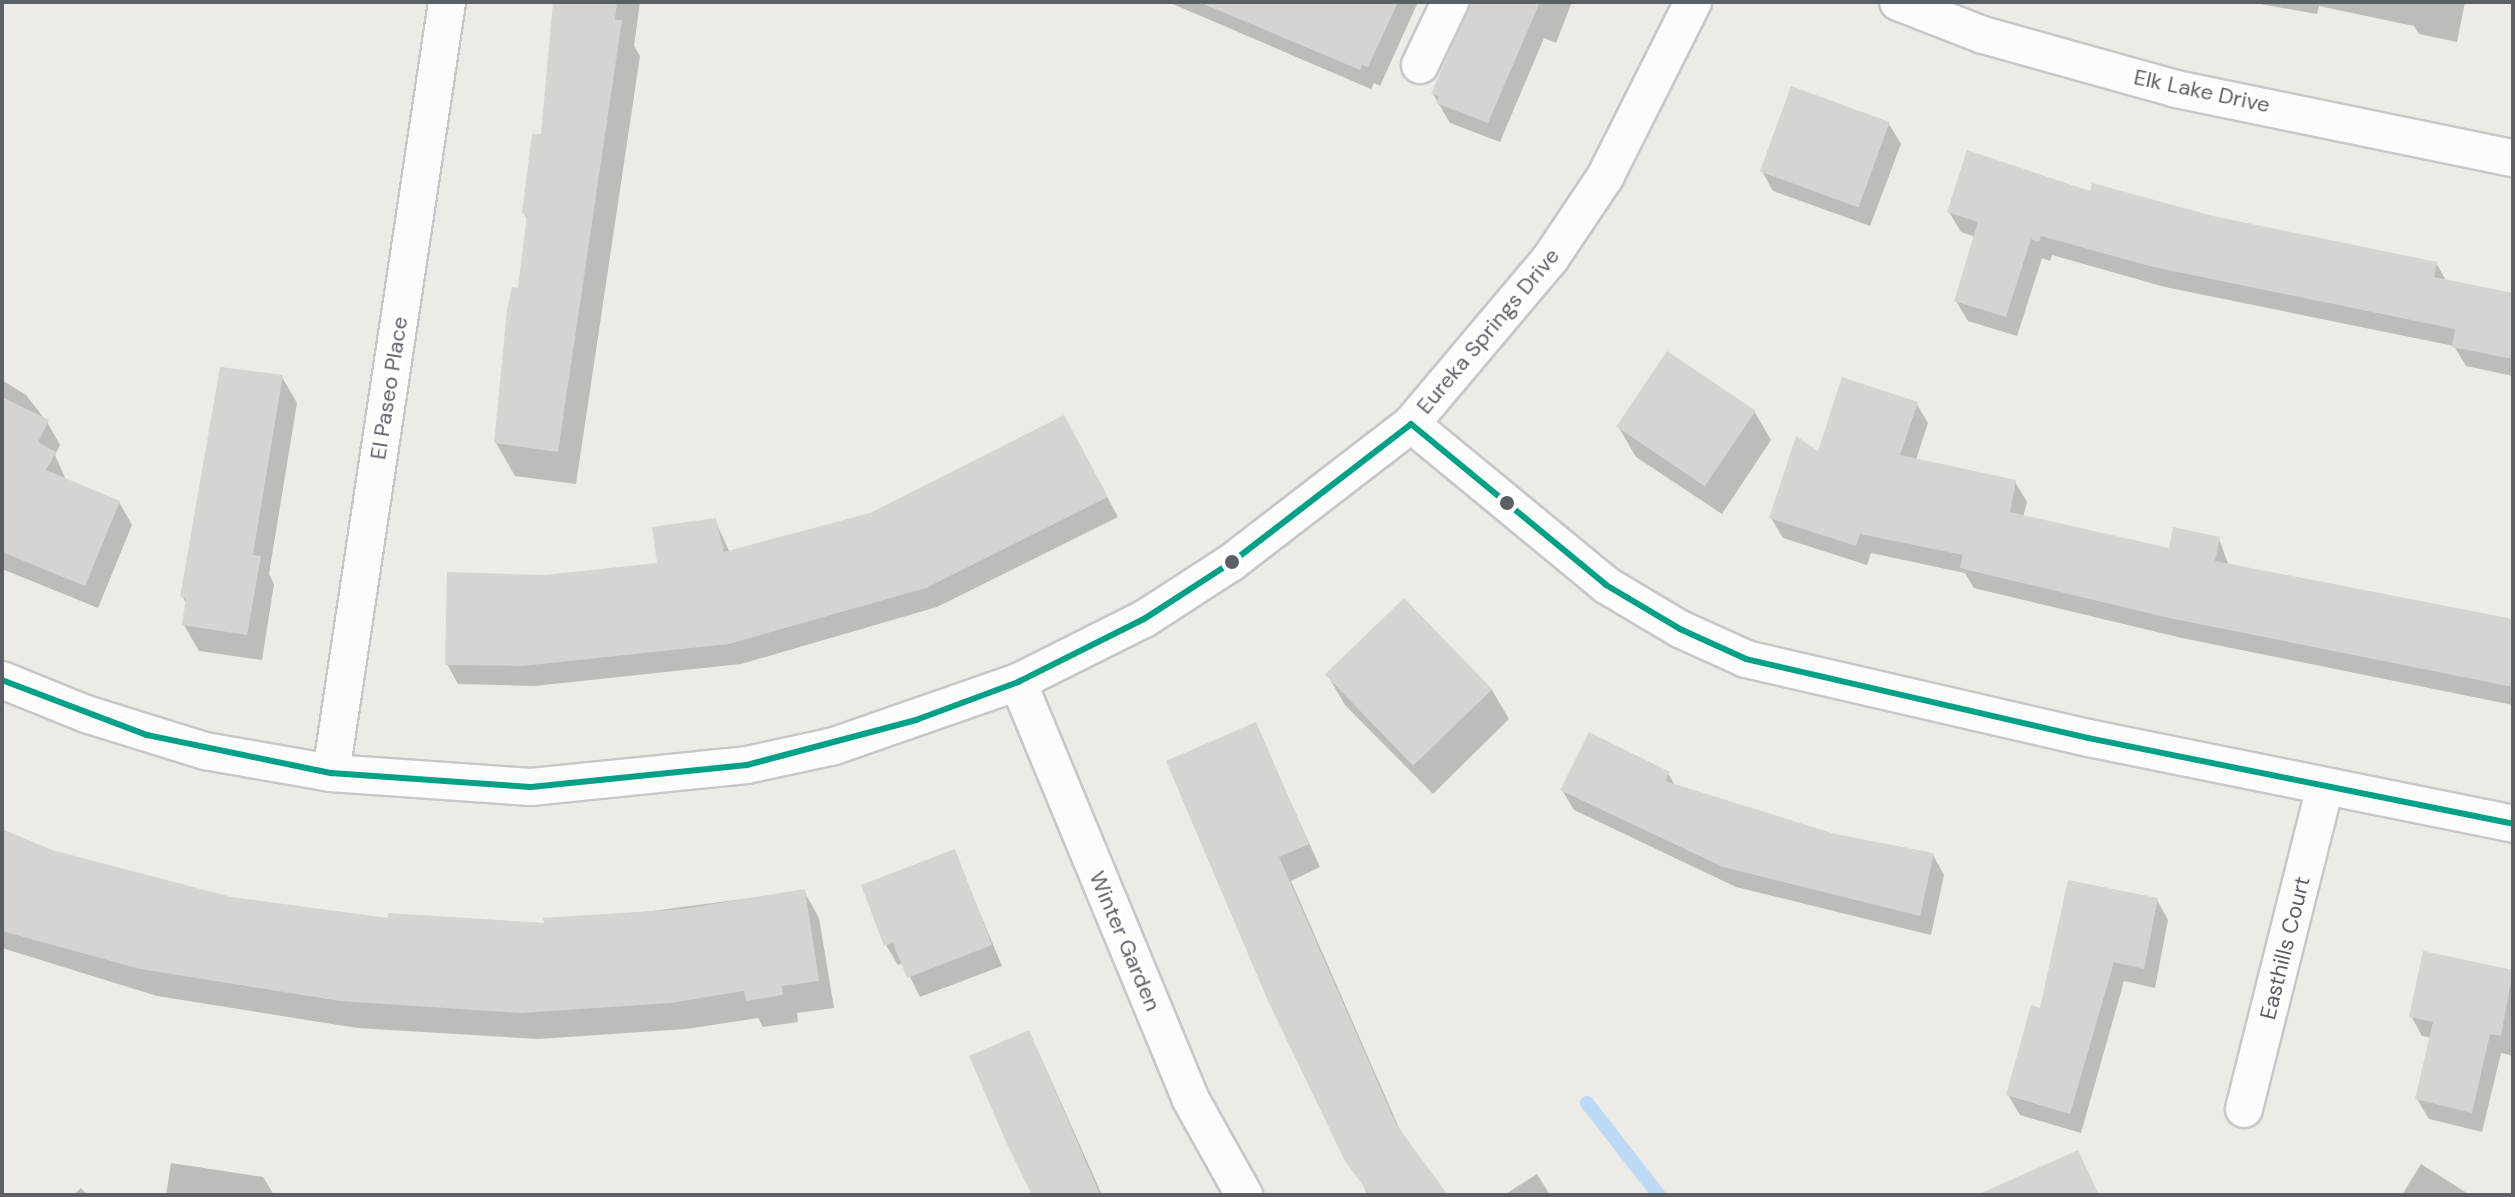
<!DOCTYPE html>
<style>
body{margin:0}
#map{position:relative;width:2515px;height:1197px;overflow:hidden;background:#ecebe6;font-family:"DM Sans",sans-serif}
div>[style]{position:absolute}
.shadow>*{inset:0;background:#0003}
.stream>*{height:14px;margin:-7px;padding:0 7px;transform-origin:7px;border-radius:7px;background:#bcd9f5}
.building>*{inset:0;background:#d5d4d1;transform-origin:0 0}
.roads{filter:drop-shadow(2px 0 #c7c7c7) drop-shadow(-2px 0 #c7c7c7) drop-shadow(0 2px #c7c7c7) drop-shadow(0 -2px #c7c7c7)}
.minor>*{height:36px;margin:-18px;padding:0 18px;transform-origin:18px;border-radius:18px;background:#fcfcfb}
.bus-1>*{height:6px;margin:-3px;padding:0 3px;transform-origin:3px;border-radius:3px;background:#00a186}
.dots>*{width:22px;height:22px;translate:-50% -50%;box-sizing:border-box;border:4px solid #fff;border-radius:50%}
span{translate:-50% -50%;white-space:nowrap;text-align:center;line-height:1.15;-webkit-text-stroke:6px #fff;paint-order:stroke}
.street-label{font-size:22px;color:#5c5f64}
.frame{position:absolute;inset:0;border:4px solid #5c5f64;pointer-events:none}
</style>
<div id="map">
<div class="shadow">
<i style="clip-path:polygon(556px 2px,640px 2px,634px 46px,640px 56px,576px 484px,515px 476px,496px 443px,528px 221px,524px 213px,542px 137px)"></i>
<i style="clip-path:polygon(1168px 2px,1418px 2px,1380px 86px,1374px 83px,1371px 89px)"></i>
<i style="clip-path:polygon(1483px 2px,1572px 2px,1556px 43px,1544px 38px,1500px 142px,1450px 123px,1433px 94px)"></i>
<i style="clip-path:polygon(2249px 2px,2465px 2px,2457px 42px,2419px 34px,2414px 26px,2319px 6px,2317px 14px)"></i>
<i style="clip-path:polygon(1889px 124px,1901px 144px,1870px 226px,1773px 191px,1762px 171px)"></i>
<i style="clip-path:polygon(2092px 193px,2436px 263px,2447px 282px,2513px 295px,2513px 376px,2466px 366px,2454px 346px,2165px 287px,2052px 255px,2050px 261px,2042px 258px,2017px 336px,1968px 321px,1956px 301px,1976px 237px,1961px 232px,1949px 212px)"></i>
<i style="clip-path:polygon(282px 377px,297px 403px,269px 574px,274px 584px,262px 660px,199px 651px,184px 625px,187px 604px,182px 596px)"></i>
<i style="clip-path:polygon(2px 380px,26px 395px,47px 422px,60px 445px,55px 455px,66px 480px,119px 502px,132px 525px,98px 608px,2px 569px)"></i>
<i style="clip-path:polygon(1916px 403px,1928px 423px,1916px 460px,2015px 482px,2027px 502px,2023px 517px,2171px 550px,2219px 539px,2229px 566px,2513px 624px,2513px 705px,2182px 638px,1974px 588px,1965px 573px,1871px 553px,1867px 565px,1783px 538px,1771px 518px,1819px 454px)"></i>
<i style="clip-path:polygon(1754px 411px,1771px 440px,1722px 514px,1636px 457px,1619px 428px)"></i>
<i style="clip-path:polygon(1075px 437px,1118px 517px,937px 607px,741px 664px,534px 686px,458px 684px,447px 664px,544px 577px,659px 565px,715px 520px,730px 553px,871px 514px)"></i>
<i style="clip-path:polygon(1328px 676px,1492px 690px,1509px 719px,1433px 794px,1345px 705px)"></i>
<i style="clip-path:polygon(1255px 724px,1320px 867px,1291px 881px,1403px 1137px,1445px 1195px,1368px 1195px,1270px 1000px)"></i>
<i style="clip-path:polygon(1668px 773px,1676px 787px,1835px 836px,1933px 855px,1944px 875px,1931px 935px,1736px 887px,1574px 810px,1562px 790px)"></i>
<i style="clip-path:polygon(2px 831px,52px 852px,231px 899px,390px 920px,546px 925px,804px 891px,819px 918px,834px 1008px,797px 1013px,798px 1022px,763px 1027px,758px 1018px,686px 1029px,538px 1039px,357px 1028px,157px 996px,2px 948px)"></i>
<i style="clip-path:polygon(954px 851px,1002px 966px,920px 997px,903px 963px,898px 965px,886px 945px,864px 886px)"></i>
<i style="clip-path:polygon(2157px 900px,2168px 920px,2155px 988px,2124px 981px,2081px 1133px,2020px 1115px,2008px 1095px)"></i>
<i style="clip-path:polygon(2424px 953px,2513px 973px,2513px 1056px,2501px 1053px,2482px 1132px,2429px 1119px,2417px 1099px,2431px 1038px,2422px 1036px,2411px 1016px)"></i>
<i style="clip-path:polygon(1028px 1033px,1039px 1053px,1102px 1195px,1034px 1195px)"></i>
<i style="clip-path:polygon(171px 1163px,263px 1177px,274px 1195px,166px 1195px)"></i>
<i style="clip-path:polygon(2421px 1164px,2470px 1195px,2402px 1195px)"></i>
<i style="clip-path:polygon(1537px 1174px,1550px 1195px,1504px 1195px)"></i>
<i style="clip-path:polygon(81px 1188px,87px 1195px,73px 1195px)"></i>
</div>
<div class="stream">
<i style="left:1587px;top:1103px;width:117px;rotate:52deg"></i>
</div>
<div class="building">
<i style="clip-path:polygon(553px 2px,617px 2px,615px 20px,622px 20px,558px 452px,494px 443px,507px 310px,512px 287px,518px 288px,527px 215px,522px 213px,532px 134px,541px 134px)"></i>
<i style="clip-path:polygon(1199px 2px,1398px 2px,1368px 67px,1362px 65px,1360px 70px)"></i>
<i style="clip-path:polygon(1471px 2px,1540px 2px,1488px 123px,1436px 103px,1439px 96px,1431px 94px)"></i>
<i style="left:1791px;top:86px;width:105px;height:91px;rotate:20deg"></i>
<i style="clip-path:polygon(1967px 150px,2090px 191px,2092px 183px,2213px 216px,2437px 262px,2434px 277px,2513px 293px,2513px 359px,2452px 347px,2455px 329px,2153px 267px,2041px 236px,2039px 242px,2031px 239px,2006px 317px,1954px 301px,1978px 222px,1947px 212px)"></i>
<i style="left:1667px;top:351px;width:107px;height:91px;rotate:34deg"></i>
<i style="clip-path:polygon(220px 367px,283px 375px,253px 555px,261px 556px,247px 635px,182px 625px,186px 598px,180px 597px)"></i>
<i style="clip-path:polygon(1842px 377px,1918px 402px,1900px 455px,2016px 480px,2010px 512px,2169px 548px,2173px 527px,2220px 537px,2215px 561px,2513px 619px,2513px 687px,2169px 618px,1960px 568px,1963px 555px,1860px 534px,1856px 546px,1769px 518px,1796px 436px,1818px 451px)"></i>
<i style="clip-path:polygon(2px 397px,49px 420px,38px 442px,56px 452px,46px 470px,120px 501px,85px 586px,2px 552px)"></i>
<i style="clip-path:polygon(1064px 415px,1108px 497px,926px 588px,729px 644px,522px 666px,445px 665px,447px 572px,544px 575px,657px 563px,652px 527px,716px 518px,724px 552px,870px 513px)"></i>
<i style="left:1404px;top:598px;width:127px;height:110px;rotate:46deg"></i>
<i style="clip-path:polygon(1256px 722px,1309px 844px,1279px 857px,1396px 1124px,1448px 1195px,1370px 1195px,1345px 1161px,1268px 1001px,1166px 761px)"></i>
<i style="clip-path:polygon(1589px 732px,1670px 772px,1665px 781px,1835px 834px,1934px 853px,1920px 916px,1723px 867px,1560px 790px)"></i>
<i style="clip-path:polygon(2px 829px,52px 850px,231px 897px,388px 918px,388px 913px,544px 923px,543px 918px,683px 909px,805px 889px,819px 981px,782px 986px,783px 995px,746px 1001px,744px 991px,670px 1003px,521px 1013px,340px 1001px,140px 969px,2px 931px)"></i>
<i style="clip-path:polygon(955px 849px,992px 945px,907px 978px,893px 943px,884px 946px,861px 885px)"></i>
<i style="clip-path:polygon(2068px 880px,2158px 898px,2144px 969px,2114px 962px,2070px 1114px,2006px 1095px,2031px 1005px,2040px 1008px)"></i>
<i style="clip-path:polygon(2423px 951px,2513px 970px,2501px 1036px,2490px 1034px,2472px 1113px,2415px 1099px,2433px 1022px,2409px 1017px)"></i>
<i style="clip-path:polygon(1029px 1030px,1100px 1195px,1032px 1195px,1007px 1144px,969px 1056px)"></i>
<i style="clip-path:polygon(2078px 1150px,2099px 1195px,1977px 1195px)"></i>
</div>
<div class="roads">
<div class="minor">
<i style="left:1898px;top:2px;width:91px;rotate:21.2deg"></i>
<i style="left:1983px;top:35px;width:200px;rotate:15.6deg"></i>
<i style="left:2176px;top:89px;width:344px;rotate:11.6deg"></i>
<i style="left:1420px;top:65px;width:70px;rotate:-64.5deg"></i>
<i style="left:1411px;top:424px;width:253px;rotate:39.5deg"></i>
<i style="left:1606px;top:585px;width:86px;rotate:30.7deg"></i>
<i style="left:1680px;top:629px;width:72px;rotate:24.4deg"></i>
<i style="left:1746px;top:659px;width:351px;rotate:13deg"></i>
<i style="left:2088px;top:738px;width:434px;rotate:11.4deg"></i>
<i style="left:2px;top:680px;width:91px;rotate:22deg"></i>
<i style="left:86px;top:714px;width:125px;rotate:17.3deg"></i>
<i style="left:205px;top:751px;width:128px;rotate:9.9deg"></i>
<i style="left:331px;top:773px;width:200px;rotate:4deg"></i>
<i style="left:531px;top:787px;width:217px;rotate:-5.8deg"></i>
<i style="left:747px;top:765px;width:89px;rotate:-12.3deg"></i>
<i style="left:834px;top:746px;width:195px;rotate:-19.2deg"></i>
<i style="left:1018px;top:682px;width:141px;rotate:-26.6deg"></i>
<i style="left:1144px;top:619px;width:105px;rotate:-32.9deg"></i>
<i style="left:1232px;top:562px;width:226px;rotate:-37.6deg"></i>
<i style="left:1411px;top:424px;width:216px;rotate:-49.9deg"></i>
<i style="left:1550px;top:259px;width:99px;rotate:-56.1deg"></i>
<i style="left:1605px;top:177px;width:196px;rotate:-63.3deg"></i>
<i style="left:1018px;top:682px;width:452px;rotate:67.5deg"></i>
<i style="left:1191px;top:1100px;width:109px;rotate:60.8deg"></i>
<i style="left:331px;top:773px;width:780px;rotate:-81.44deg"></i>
<i style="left:2244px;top:1109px;width:332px;rotate:-75.9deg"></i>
</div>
</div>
<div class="bus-1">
<i style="left:1411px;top:424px;width:253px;rotate:39.5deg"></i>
<i style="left:1606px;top:585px;width:86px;rotate:30.7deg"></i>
<i style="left:1680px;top:629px;width:72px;rotate:24.4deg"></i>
<i style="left:1746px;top:659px;width:351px;rotate:13deg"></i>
<i style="left:2088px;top:738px;width:434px;rotate:11.4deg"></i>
<i style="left:2px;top:680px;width:155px;rotate:20.8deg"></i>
<i style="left:147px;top:735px;width:188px;rotate:11.7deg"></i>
<i style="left:331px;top:773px;width:200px;rotate:4deg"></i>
<i style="left:531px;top:787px;width:217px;rotate:-5.8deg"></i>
<i style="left:747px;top:765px;width:175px;rotate:-14.9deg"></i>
<i style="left:916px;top:720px;width:109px;rotate:-20.4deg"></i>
<i style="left:1018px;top:682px;width:141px;rotate:-26.6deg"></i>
<i style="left:1144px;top:619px;width:105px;rotate:-32.9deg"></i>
<i style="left:1232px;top:562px;width:226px;rotate:-37.6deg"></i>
</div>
<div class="dots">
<i style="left:1507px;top:503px;background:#5c5f64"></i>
<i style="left:1232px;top:562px;background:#5c5f64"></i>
</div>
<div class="street-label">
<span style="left:2202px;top:91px;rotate:12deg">Elk Lake Drive</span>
<span style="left:1488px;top:331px;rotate:-50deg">Eureka Springs Drive</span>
<span style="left:389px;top:388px;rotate:-81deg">El Paseo Place</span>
<span style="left:1125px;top:941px;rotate:67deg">Winter Garden</span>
<span style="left:2285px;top:948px;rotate:-76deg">Easthills Court</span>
</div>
<div class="frame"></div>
</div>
